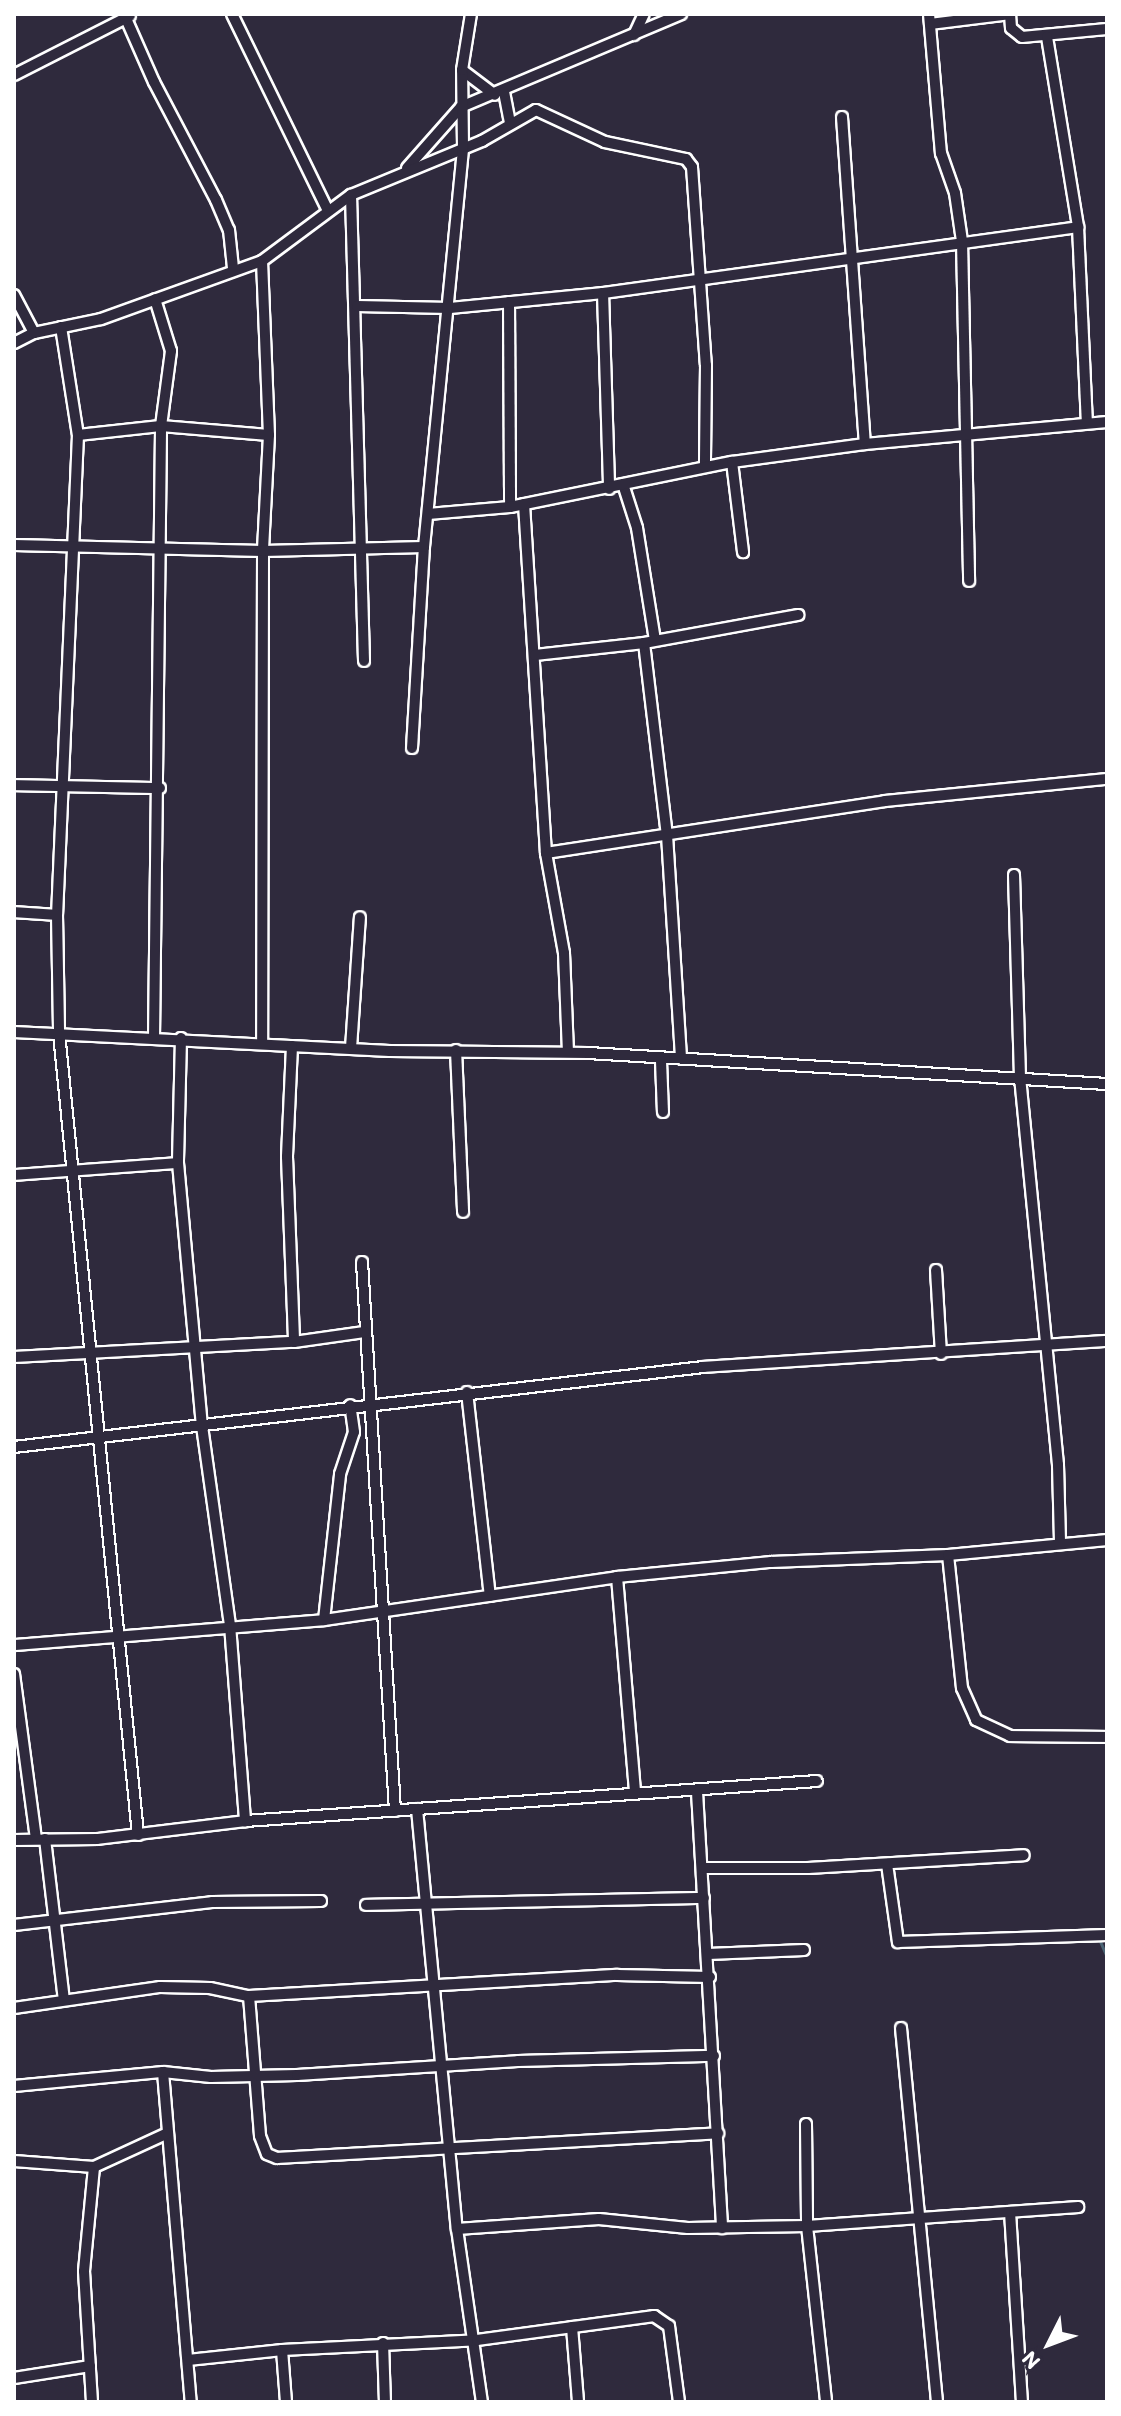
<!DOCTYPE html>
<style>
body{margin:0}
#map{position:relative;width:1121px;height:2416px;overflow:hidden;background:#2f2a3d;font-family:Itim,sans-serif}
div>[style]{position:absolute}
.stream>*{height:3px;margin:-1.5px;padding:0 1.5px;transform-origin:1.5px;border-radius:1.5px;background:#4b6474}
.roads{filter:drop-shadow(2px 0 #fff) drop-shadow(-2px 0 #fff) drop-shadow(0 2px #fff) drop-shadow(0 -2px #fff)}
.street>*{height:10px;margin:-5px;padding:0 5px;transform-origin:5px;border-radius:5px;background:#2f2a3d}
span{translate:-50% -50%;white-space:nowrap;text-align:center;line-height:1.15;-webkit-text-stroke:8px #2f2a3d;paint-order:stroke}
.frame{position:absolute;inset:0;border:16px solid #fff;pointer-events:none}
.north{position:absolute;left:1009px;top:2304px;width:80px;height:80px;-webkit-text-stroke:6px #2f2a3d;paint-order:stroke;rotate:228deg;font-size:22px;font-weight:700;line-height:32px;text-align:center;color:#fff}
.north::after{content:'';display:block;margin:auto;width:28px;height:36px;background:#fff;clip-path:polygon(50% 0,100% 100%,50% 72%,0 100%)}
</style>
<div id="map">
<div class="stream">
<i style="left:1099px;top:1939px;width:20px;rotate:66deg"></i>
</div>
<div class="roads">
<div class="street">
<i style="left:124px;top:14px;width:74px;rotate:66.2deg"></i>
<i style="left:154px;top:82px;width:133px;rotate:62.3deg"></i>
<i style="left:216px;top:200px;width:33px;rotate:67deg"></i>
<i style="left:229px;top:230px;width:38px;rotate:84deg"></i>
<i style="left:232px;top:14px;width:219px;rotate:64deg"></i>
<i style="left:929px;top:14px;width:140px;rotate:85.1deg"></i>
<i style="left:941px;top:153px;width:42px;rotate:70.7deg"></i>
<i style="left:955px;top:193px;width:49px;rotate:81.7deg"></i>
<i style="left:962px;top:241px;width:340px;rotate:88.8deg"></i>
<i style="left:930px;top:24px;width:81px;rotate:-7.1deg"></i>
<i style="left:1010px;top:14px;width:14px;rotate:86deg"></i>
<i style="left:1011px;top:28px;width:14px;rotate:39deg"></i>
<i style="left:1022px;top:37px;width:85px;rotate:-5.4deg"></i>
<i style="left:634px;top:35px;width:23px;rotate:-65deg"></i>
<i style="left:1047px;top:37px;width:193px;rotate:80.7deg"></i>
<i style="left:1078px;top:227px;width:195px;rotate:87.4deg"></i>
<i style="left:462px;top:70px;width:41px;rotate:37.1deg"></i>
<i style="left:14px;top:75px;width:130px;rotate:-27deg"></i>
<i style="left:504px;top:92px;width:32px;rotate:79deg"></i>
<i style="left:842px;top:117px;width:328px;rotate:86deg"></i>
<i style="left:407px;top:168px;width:81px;rotate:-48.5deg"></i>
<i style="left:461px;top:107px;width:239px;rotate:-22.9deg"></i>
<i style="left:351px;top:195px;width:466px;rotate:88.4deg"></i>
<i style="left:262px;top:261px;width:174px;rotate:87.7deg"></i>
<i style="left:269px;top:435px;width:116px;rotate:93deg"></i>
<i style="left:263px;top:551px;width:493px;rotate:90.1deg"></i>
<i style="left:603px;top:293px;width:196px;rotate:88.2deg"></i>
<i style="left:14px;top:295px;width:43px;rotate:62.2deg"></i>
<i style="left:509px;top:302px;width:205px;rotate:89.7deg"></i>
<i style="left:357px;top:306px;width:93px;rotate:1.2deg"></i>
<i style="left:450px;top:308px;width:154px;rotate:-5.6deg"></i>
<i style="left:603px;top:293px;width:480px;rotate:-7.9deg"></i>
<i style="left:61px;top:327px;width:109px;rotate:81.1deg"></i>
<i style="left:78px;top:435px;width:480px;rotate:92.5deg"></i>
<i style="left:57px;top:915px;width:118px;rotate:89deg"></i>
<i style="left:59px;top:1033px;width:806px;rotate:84.37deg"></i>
<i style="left:14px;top:343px;width:22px;rotate:-27deg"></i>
<i style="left:34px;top:333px;width:68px;rotate:-11.8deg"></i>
<i style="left:101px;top:319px;width:171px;rotate:-19.8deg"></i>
<i style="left:262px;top:261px;width:111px;rotate:-36.6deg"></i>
<i style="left:351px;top:195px;width:142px;rotate:-22.4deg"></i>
<i style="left:482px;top:141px;width:62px;rotate:-29.9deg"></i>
<i style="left:536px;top:110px;width:76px;rotate:24.9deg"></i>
<i style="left:605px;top:142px;width:83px;rotate:11.9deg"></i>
<i style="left:686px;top:159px;width:10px;rotate:53deg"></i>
<i style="left:692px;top:167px;width:198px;rotate:86deg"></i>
<i style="left:706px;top:365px;width:102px;rotate:90.6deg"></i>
<i style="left:78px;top:435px;width:83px;rotate:-6.2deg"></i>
<i style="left:161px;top:426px;width:108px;rotate:4.8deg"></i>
<i style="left:732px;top:462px;width:91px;rotate:83deg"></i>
<i style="left:623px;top:484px;width:46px;rotate:72.3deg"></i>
<i style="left:637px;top:528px;width:113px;rotate:80.9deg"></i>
<i style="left:524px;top:504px;width:350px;rotate:86.4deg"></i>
<i style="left:546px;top:853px;width:102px;rotate:79.8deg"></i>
<i style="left:564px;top:953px;width:99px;rotate:87.7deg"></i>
<i style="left:428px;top:514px;width:82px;rotate:-4.9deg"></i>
<i style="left:510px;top:507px;width:227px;rotate:-11.5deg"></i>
<i style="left:732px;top:462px;width:134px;rotate:-7.7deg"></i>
<i style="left:865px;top:444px;width:243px;rotate:-5.2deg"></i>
<i style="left:14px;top:545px;width:249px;rotate:1.4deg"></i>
<i style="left:263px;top:551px;width:161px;rotate:-1.4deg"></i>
<i style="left:644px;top:643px;width:193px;rotate:83.2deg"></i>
<i style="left:667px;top:835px;width:224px;rotate:86.4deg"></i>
<i style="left:535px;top:655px;width:110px;rotate:-6.3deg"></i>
<i style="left:644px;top:643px;width:157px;rotate:-10.3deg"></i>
<i style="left:412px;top:748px;width:201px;rotate:-86.6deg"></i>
<i style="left:424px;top:547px;width:402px;rotate:-84.4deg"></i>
<i style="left:463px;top:147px;width:77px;rotate:-90.7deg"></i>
<i style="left:462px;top:70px;width:57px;rotate:-80.9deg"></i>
<i style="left:14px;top:785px;width:146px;rotate:1.2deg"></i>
<i style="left:546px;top:853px;width:343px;rotate:-8.7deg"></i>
<i style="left:885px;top:801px;width:223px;rotate:-5.7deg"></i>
<i style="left:1014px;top:875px;width:202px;rotate:88.3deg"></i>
<i style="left:1020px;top:1077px;width:390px;rotate:84.4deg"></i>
<i style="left:1058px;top:1465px;width:79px;rotate:88.5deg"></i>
<i style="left:14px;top:912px;width:43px;rotate:4deg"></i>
<i style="left:14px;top:1032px;width:376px;rotate:2.9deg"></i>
<i style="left:390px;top:1051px;width:198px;rotate:0.6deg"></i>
<i style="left:588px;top:1053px;width:520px;rotate:3.42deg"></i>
<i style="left:154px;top:1038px;width:612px;rotate:-89.34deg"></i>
<i style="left:161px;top:426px;width:76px;rotate:-82.4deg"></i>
<i style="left:171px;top:351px;width:54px;rotate:-107.1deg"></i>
<i style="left:181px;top:1038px;width:125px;rotate:91.4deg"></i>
<i style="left:178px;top:1163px;width:264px;rotate:84.8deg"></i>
<i style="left:202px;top:1426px;width:201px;rotate:82deg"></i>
<i style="left:230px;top:1625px;width:197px;rotate:85.6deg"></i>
<i style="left:292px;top:1046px;width:111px;rotate:92.6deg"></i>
<i style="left:287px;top:1157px;width:185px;rotate:87.8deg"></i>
<i style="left:351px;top:1048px;width:131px;rotate:-86.1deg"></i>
<i style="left:456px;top:1050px;width:162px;rotate:87.5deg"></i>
<i style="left:661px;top:1061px;width:51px;rotate:87.8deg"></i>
<i style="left:14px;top:1175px;width:164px;rotate:-4.2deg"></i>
<i style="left:362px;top:1262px;width:550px;rotate:86.56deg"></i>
<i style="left:936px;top:1270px;width:84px;rotate:86.6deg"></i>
<i style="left:14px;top:1357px;width:280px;rotate:-3.1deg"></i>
<i style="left:294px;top:1342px;width:71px;rotate:-8.1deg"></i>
<i style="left:467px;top:1392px;width:205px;rotate:83.6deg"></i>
<i style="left:14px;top:1447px;width:694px;rotate:-6.62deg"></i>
<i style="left:703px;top:1367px;width:405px;rotate:-3.7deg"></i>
<i style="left:948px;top:1555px;width:134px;rotate:84deg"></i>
<i style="left:962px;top:1688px;width:35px;rotate:66deg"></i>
<i style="left:976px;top:1720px;width:38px;rotate:25deg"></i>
<i style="left:1010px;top:1736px;width:97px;rotate:0.6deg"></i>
<i style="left:617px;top:1577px;width:217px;rotate:85.2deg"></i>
<i style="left:324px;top:1620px;width:147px;rotate:-83.7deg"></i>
<i style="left:340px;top:1474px;width:44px;rotate:-71.6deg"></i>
<i style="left:354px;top:1432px;width:27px;rotate:-98deg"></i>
<i style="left:14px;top:1645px;width:311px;rotate:-4.6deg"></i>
<i style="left:324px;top:1620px;width:296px;rotate:-8.3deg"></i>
<i style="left:617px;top:1577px;width:155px;rotate:-5.6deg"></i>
<i style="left:771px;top:1562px;width:177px;rotate:-2.3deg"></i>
<i style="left:948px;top:1555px;width:160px;rotate:-5.4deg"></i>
<i style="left:14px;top:1674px;width:165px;rotate:82.4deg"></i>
<i style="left:697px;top:1792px;width:437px;rotate:86.7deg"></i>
<i style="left:417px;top:1809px;width:422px;rotate:84.6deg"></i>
<i style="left:457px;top:2229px;width:175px;rotate:81.8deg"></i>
<i style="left:45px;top:1839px;width:162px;rotate:83.3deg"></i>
<i style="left:14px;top:1840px;width:83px;rotate:-0.7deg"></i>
<i style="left:97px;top:1839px;width:149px;rotate:-6.9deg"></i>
<i style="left:245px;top:1821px;width:573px;rotate:-4deg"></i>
<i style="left:887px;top:1864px;width:79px;rotate:82deg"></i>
<i style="left:898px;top:1942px;width:209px;rotate:-1.9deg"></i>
<i style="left:704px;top:1868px;width:104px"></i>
<i style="left:808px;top:1868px;width:216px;rotate:-3.4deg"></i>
<i style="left:366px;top:1905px;width:338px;rotate:-1.2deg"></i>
<i style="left:14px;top:1925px;width:199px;rotate:-6.6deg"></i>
<i style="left:212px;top:1902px;width:109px;rotate:-0.5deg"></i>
<i style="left:708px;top:1954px;width:96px;rotate:-2.4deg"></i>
<i style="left:249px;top:1996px;width:140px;rotate:85.5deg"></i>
<i style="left:260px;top:2136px;width:19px;rotate:69deg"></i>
<i style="left:267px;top:2154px;width:11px;rotate:22deg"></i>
<i style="left:277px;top:2158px;width:442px;rotate:-3.2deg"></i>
<i style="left:14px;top:2008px;width:148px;rotate:-8.2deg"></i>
<i style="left:160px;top:1987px;width:50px;rotate:1.1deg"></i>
<i style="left:210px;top:1988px;width:40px;rotate:12deg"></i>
<i style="left:249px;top:1996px;width:369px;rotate:-3.3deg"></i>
<i style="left:617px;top:1975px;width:93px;rotate:1.2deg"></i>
<i style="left:901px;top:2028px;width:376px;rotate:84.5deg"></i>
<i style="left:163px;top:2072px;width:331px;rotate:85.2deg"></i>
<i style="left:14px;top:2086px;width:150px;rotate:-5.4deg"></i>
<i style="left:163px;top:2072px;width:48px;rotate:5.9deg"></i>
<i style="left:211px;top:2077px;width:86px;rotate:-1.3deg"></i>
<i style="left:297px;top:2075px;width:221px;rotate:-3.6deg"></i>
<i style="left:518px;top:2061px;width:196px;rotate:-1.5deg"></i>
<i style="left:806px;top:2124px;width:102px;rotate:89.4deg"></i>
<i style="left:807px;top:2226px;width:177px;rotate:83.8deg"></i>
<i style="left:14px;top:2161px;width:80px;rotate:4.3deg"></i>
<i style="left:94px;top:2167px;width:81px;rotate:-24.7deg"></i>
<i style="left:1010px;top:2212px;width:190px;rotate:86.4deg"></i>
<i style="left:457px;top:2229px;width:142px;rotate:-4deg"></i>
<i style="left:599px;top:2219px;width:89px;rotate:5.8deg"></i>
<i style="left:688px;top:2228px;width:119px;rotate:-1deg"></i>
<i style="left:807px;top:2226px;width:272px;rotate:-4deg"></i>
<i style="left:572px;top:2327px;width:75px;rotate:85.4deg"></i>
<i style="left:383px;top:2343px;width:59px;rotate:88.1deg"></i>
<i style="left:282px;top:2350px;width:52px;rotate:85.6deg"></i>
<i style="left:188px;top:2360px;width:95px;rotate:-6.1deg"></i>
<i style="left:282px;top:2350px;width:195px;rotate:-2.9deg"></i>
<i style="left:477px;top:2340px;width:179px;rotate:-7.7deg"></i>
<i style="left:654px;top:2316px;width:18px;rotate:34deg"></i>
<i style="left:669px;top:2326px;width:77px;rotate:82.5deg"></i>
<i style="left:14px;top:2378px;width:77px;rotate:-9deg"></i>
<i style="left:92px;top:2402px;width:131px;rotate:-93.5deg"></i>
<i style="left:84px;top:2271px;width:104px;rotate:-84.5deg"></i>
</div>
</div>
<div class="frame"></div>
<div class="north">N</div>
</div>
